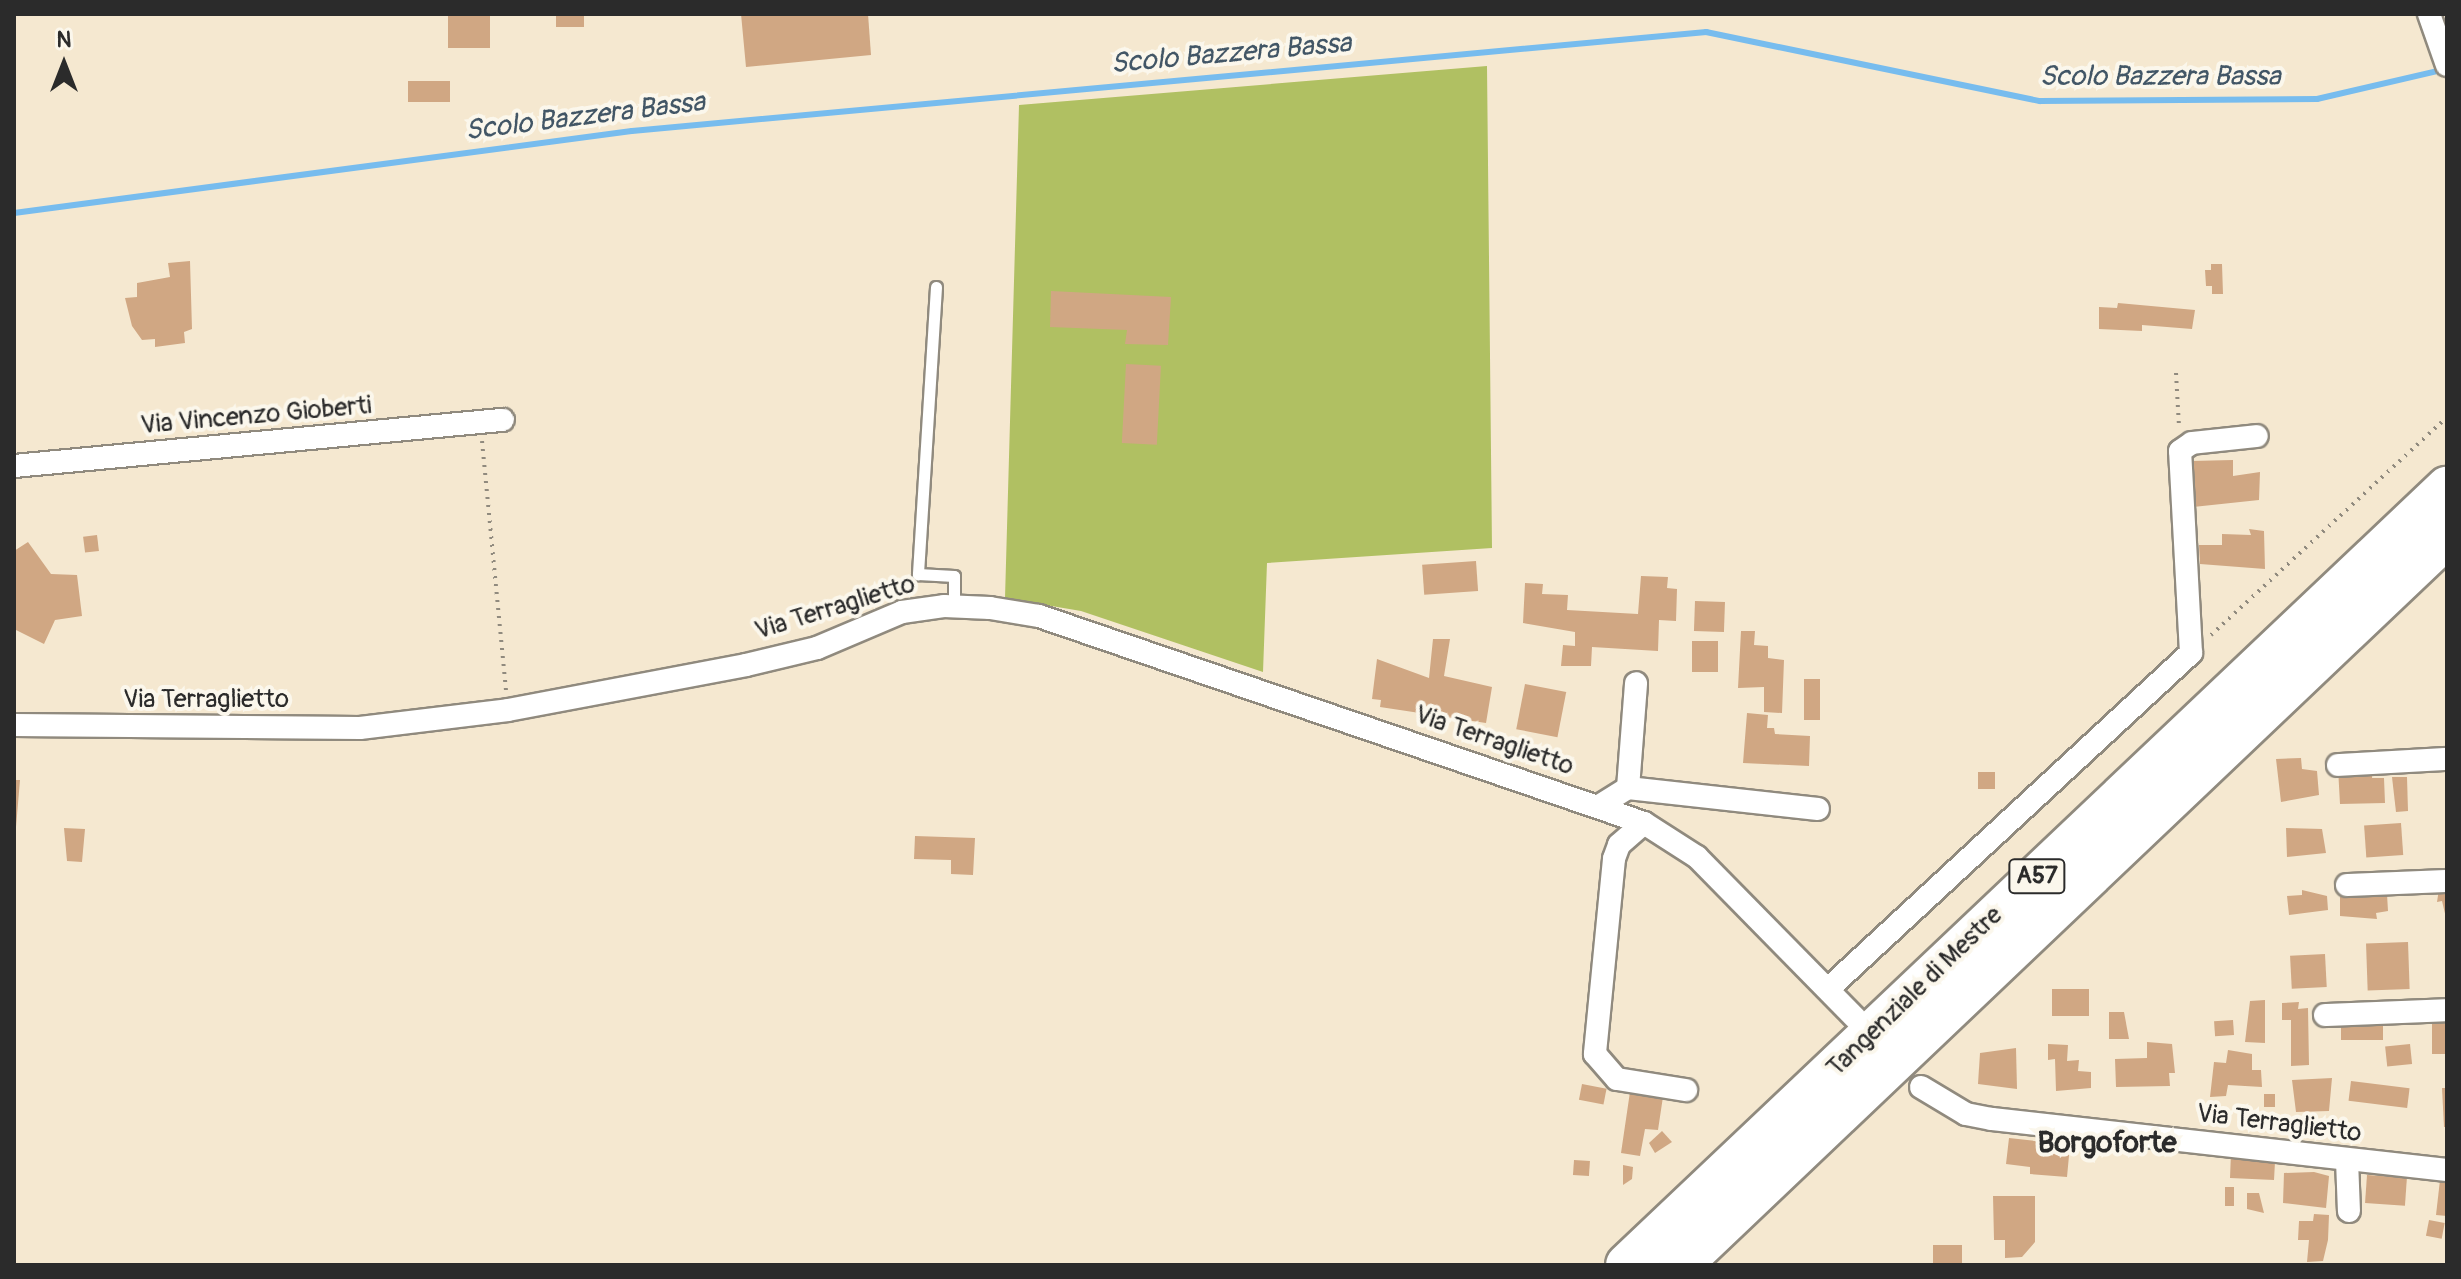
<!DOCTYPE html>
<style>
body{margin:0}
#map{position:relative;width:2461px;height:1279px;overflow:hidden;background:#f5e8d0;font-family:Pangolin,sans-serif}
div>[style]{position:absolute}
.green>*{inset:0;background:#b0c062}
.stream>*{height:6px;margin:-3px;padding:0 3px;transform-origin:3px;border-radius:3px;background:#77bcee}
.building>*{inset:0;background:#d0a783;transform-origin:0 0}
.path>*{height:4px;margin-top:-2px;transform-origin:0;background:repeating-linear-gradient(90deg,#908a7e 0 2px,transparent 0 8px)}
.roads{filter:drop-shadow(2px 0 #908a7e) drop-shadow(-2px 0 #908a7e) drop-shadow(0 2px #908a7e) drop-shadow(0 -2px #908a7e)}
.service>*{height:11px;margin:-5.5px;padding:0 5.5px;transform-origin:5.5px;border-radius:5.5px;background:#fff}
.minor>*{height:22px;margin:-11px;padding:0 11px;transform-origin:11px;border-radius:11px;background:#fff}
.motorway>*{height:42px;margin:-21px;padding:0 21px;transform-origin:21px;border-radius:21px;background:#fff}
span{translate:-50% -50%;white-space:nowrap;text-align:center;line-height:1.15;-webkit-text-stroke:8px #fbf7ec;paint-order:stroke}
.shield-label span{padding:2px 6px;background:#fbf7ec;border:2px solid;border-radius:6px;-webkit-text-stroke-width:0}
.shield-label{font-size:24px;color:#2b2b2b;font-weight:700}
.street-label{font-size:26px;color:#2b2b2b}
.water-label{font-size:28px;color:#425666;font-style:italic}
.quarter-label{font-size:30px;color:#2b2b2b;font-weight:700}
.frame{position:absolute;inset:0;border:16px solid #2b2b2b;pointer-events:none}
.north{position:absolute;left:24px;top:24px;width:80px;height:80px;-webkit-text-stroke:6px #fbf7ec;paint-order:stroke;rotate:0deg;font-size:22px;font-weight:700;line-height:32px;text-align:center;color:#2b2b2b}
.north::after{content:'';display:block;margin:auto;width:28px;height:36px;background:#2b2b2b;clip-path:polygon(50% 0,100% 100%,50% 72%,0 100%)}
</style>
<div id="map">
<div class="green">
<i style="clip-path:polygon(1487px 66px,1492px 548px,1267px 563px,1263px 672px,1081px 611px,1005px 598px,1019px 105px)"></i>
</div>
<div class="stream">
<i style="left:14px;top:213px;width:623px;rotate:-7.56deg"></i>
<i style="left:632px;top:131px;width:1079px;rotate:-5.27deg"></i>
<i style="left:1706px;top:32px;width:341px;rotate:11.7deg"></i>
<i style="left:2040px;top:101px;width:277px;rotate:-0.4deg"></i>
<i style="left:2317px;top:99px;width:132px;rotate:-13.1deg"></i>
</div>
<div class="building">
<i style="left:448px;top:14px;width:42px;height:34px"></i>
<i style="left:556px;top:14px;width:28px;height:13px"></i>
<i style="clip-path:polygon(741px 14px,868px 14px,871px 55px,746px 67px)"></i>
<i style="left:450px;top:81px;width:21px;height:42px;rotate:90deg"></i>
<i style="clip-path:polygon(190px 261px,192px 329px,184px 332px,185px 343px,155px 347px,155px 339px,142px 340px,132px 326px,125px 298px,137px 297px,137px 283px,170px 277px,168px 263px)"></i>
<i style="clip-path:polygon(2211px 264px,2222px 264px,2223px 294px,2212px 294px,2212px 286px,2206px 286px,2205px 270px,2211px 270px)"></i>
<i style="clip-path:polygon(1051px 291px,1171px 297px,1168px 345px,1125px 344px,1127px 330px,1050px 327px)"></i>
<i style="clip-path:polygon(2118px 303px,2195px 310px,2192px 329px,2142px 325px,2142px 331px,2099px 329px,2099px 307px,2117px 308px)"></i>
<i style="left:1126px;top:364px;width:35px;height:79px;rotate:3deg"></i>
<i style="clip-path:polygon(2233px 460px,2233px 476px,2260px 472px,2259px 500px,2193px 507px,2191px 461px)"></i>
<i style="clip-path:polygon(2249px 529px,2264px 531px,2265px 569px,2200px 564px,2199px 545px,2222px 545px,2222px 534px,2251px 535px)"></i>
<i style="left:97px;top:535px;width:16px;height:14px;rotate:83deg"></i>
<i style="clip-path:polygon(28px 542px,51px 574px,77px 575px,82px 616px,55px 620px,44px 644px,14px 629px,14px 551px)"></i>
<i style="left:1476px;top:561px;width:30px;height:54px;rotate:86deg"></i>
<i style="clip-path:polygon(1641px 576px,1668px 577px,1667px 588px,1677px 589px,1676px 621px,1659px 620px,1658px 651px,1592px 647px,1591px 666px,1561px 666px,1563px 645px,1575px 646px,1575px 632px,1523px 623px,1525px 583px,1543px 584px,1542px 594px,1568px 595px,1567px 610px,1638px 614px)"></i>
<i style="left:1695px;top:601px;width:30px;height:30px;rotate:2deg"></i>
<i style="clip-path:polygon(1741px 631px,1755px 631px,1754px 645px,1768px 646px,1768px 658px,1784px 660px,1782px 713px,1764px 712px,1764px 687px,1738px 688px)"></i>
<i style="clip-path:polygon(1433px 639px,1450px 639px,1444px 676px,1492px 687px,1486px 723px,1380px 707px,1381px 700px,1372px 699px,1377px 659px,1429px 678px)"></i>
<i style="left:1692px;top:641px;width:26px;height:31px"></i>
<i style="left:1804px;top:679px;width:16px;height:41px"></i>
<i style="left:1525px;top:684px;width:42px;height:46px;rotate:11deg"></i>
<i style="clip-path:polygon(1747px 713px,1768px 715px,1767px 728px,1774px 728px,1775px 734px,1810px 736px,1809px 766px,1743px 763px)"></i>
<i style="clip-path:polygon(2301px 758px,2302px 769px,2317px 771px,2319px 795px,2281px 802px,2276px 759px)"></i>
<i style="clip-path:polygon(2373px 767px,2372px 778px,2384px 778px,2385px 803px,2340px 804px,2338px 768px)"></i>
<i style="left:1978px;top:772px;width:17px;height:17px"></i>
<i style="clip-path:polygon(2392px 777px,2407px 777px,2408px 811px,2396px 812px)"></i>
<i style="clip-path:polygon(14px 780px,20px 780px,16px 827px,14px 827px)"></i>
<i style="left:2401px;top:823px;width:32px;height:37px;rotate:86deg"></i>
<i style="clip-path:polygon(64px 828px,85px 829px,82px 862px,67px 861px)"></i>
<i style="clip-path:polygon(2286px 828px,2322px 829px,2326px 853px,2287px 857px)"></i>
<i style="clip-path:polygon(915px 836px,975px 838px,973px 875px,951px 874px,951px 860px,914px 859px)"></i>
<i style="clip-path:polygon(2439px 889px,2447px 889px,2447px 922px,2442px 901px,2437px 902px)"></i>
<i style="clip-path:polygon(2302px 890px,2327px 896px,2328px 910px,2289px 915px,2287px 896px,2302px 895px)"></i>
<i style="clip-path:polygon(2387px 894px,2388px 911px,2376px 913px,2377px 919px,2340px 916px,2340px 897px)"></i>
<i style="left:2408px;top:942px;width:47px;height:42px;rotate:88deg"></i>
<i style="left:2325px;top:954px;width:33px;height:35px;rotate:87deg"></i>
<i style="left:2052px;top:989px;width:37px;height:27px"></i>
<i style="clip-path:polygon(2265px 1000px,2265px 1043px,2245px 1042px,2250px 1001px)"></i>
<i style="clip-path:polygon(2299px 1002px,2298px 1009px,2308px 1008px,2309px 1065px,2291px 1066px,2291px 1020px,2282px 1020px,2282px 1003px)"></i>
<i style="clip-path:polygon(2109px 1012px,2124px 1012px,2129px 1039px,2109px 1039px)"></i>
<i style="left:2447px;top:1019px;width:35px;height:15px;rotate:90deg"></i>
<i style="left:2233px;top:1020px;width:15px;height:19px;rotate:86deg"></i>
<i style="left:2383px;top:1023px;width:17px;height:42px;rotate:90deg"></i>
<i style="clip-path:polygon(2147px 1042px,2172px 1044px,2175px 1073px,2169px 1073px,2170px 1086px,2116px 1087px,2115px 1059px,2147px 1058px)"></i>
<i style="clip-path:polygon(2048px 1044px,2068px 1045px,2067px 1061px,2079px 1060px,2078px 1071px,2091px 1072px,2091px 1088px,2056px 1091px,2055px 1059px,2048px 1060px)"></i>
<i style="left:2410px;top:1044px;width:20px;height:25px;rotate:84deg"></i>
<i style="clip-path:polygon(2016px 1048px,2017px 1089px,1978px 1084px,1980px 1053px)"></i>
<i style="clip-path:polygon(2228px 1050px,2252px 1054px,2252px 1070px,2261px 1070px,2262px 1087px,2228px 1085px,2226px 1096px,2210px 1097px,2214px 1062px,2226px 1063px)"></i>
<i style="clip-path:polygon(2332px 1078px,2329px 1111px,2296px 1112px,2292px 1080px)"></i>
<i style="left:2351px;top:1081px;width:59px;height:20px;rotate:7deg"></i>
<i style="left:1582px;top:1084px;width:25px;height:16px;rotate:11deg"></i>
<i style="clip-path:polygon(1631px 1085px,1664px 1090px,1658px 1130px,1645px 1129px,1640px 1156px,1621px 1153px)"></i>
<i style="clip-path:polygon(2442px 1088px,2447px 1088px,2447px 1127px,2444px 1127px)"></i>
<i style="left:2264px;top:1094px;width:11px;height:13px"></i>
<i style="clip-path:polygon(1662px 1131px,1672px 1142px,1655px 1153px,1649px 1143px)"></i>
<i style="clip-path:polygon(2009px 1138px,2070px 1145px,2067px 1177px,2030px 1174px,2030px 1167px,2006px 1164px)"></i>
<i style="clip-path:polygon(2231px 1153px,2241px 1154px,2242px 1160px,2275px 1162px,2274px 1180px,2230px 1178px)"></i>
<i style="left:1574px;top:1160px;width:16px;height:15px;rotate:4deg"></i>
<i style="clip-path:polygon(1623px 1165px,1633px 1167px,1632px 1179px,1623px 1185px)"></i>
<i style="clip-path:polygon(2314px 1172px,2329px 1176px,2326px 1208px,2283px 1203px,2284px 1173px)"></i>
<i style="left:2367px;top:1175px;width:40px;height:28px;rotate:4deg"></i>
<i style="clip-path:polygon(2440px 1180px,2447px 1181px,2447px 1216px,2436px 1215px)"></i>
<i style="left:2225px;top:1187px;width:9px;height:19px"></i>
<i style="clip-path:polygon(2247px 1193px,2259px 1193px,2264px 1213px,2247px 1209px)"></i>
<i style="clip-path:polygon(1993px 1196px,2035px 1196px,2035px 1242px,2022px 1257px,2005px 1258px,2005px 1240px,1994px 1240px)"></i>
<i style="clip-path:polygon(2314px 1214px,2329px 1215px,2328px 1240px,2323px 1261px,2307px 1262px,2309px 1240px,2298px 1240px,2299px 1221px,2313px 1221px)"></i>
<i style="left:2429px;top:1220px;width:16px;height:16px;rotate:11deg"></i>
<i style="left:1933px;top:1245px;width:29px;height:20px"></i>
</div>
<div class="path">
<i style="left:2176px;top:373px;width:53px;rotate:86.8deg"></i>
<i style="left:482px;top:441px;width:251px;rotate:84.5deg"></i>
<i style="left:2211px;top:635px;width:321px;rotate:-42.7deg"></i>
</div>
<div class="roads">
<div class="service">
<i style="left:936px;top:287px;width:288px;rotate:93.6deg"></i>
<i style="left:918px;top:574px;width:36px;rotate:3deg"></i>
<i style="left:954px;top:576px;width:30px;rotate:90deg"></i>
</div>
<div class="minor">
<i style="left:2429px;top:14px;width:54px;rotate:70.6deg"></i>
<i style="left:14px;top:466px;width:491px;rotate:-5.4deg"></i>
<i style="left:14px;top:725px;width:346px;rotate:0.5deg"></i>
<i style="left:360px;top:728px;width:149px;rotate:-6.9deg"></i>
<i style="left:508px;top:710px;width:242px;rotate:-10.7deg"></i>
<i style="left:746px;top:665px;width:73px;rotate:-13.5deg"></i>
<i style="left:817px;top:648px;width:92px;rotate:-23deg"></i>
<i style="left:902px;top:612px;width:42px;rotate:-8.1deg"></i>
<i style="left:944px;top:606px;width:46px;rotate:2.5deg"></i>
<i style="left:990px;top:608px;width:50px;rotate:9.3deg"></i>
<i style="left:1039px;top:616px;width:639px;rotate:18.89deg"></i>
<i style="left:1644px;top:823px;width:63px;rotate:32.7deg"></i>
<i style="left:1697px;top:857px;width:226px;rotate:45.5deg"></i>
<i style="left:2338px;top:765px;width:109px;rotate:-3.2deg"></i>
<i style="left:1628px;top:788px;width:105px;rotate:-85.6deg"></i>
<i style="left:1599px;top:806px;width:34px;rotate:-32deg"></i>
<i style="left:1628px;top:788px;width:191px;rotate:6.3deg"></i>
<i style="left:1644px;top:823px;width:33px;rotate:139deg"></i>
<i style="left:1619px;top:845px;width:15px;rotate:110deg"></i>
<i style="left:1614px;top:859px;width:196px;rotate:95.6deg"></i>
<i style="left:1595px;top:1054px;width:33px;rotate:49deg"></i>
<i style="left:1617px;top:1079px;width:70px;rotate:9.1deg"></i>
<i style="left:2347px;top:885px;width:100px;rotate:-2.3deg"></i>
<i style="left:1828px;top:989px;width:495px;rotate:-42.8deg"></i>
<i style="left:2191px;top:653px;width:202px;rotate:-93.1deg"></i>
<i style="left:2180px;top:451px;width:14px;rotate:-34deg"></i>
<i style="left:2192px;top:443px;width:65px;rotate:-6.1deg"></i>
<i style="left:2325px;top:1015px;width:122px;rotate:-2.3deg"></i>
<i style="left:1921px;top:1087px;width:52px;rotate:31deg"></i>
<i style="left:1966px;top:1114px;width:26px;rotate:11deg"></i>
<i style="left:1992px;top:1119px;width:458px;rotate:6.4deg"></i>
<i style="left:2347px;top:1160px;width:51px;rotate:87.8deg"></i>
</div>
<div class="motorway">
<i style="left:1627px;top:1265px;width:1130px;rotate:-43.46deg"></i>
<i style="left:1680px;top:1265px;width:1058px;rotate:-43.54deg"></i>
</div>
</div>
<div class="shield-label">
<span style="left:2037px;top:876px">A57</span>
</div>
<div class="street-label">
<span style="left:256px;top:416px;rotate:-5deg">Via Vincenzo Gioberti</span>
<span style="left:835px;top:608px;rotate:-17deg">Via Terraglietto</span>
<span style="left:206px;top:700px">Via Terraglietto</span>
<span style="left:1494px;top:741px;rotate:19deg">Via Terraglietto</span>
<span style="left:1915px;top:992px;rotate:-44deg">Tangenziale di Mestre</span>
<span style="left:2279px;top:1124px;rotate:7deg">Via Terraglietto</span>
</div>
<div class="water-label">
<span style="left:1231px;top:54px;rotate:-5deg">Scolo Bazzera Bassa</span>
<span style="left:2160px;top:77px">Scolo Bazzera Bassa</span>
<span style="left:585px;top:117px;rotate:-7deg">Scolo Bazzera Bassa</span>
</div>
<div class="quarter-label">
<span style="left:2107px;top:1143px">Borgoforte</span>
</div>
<div class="frame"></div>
<div class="north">N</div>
</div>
